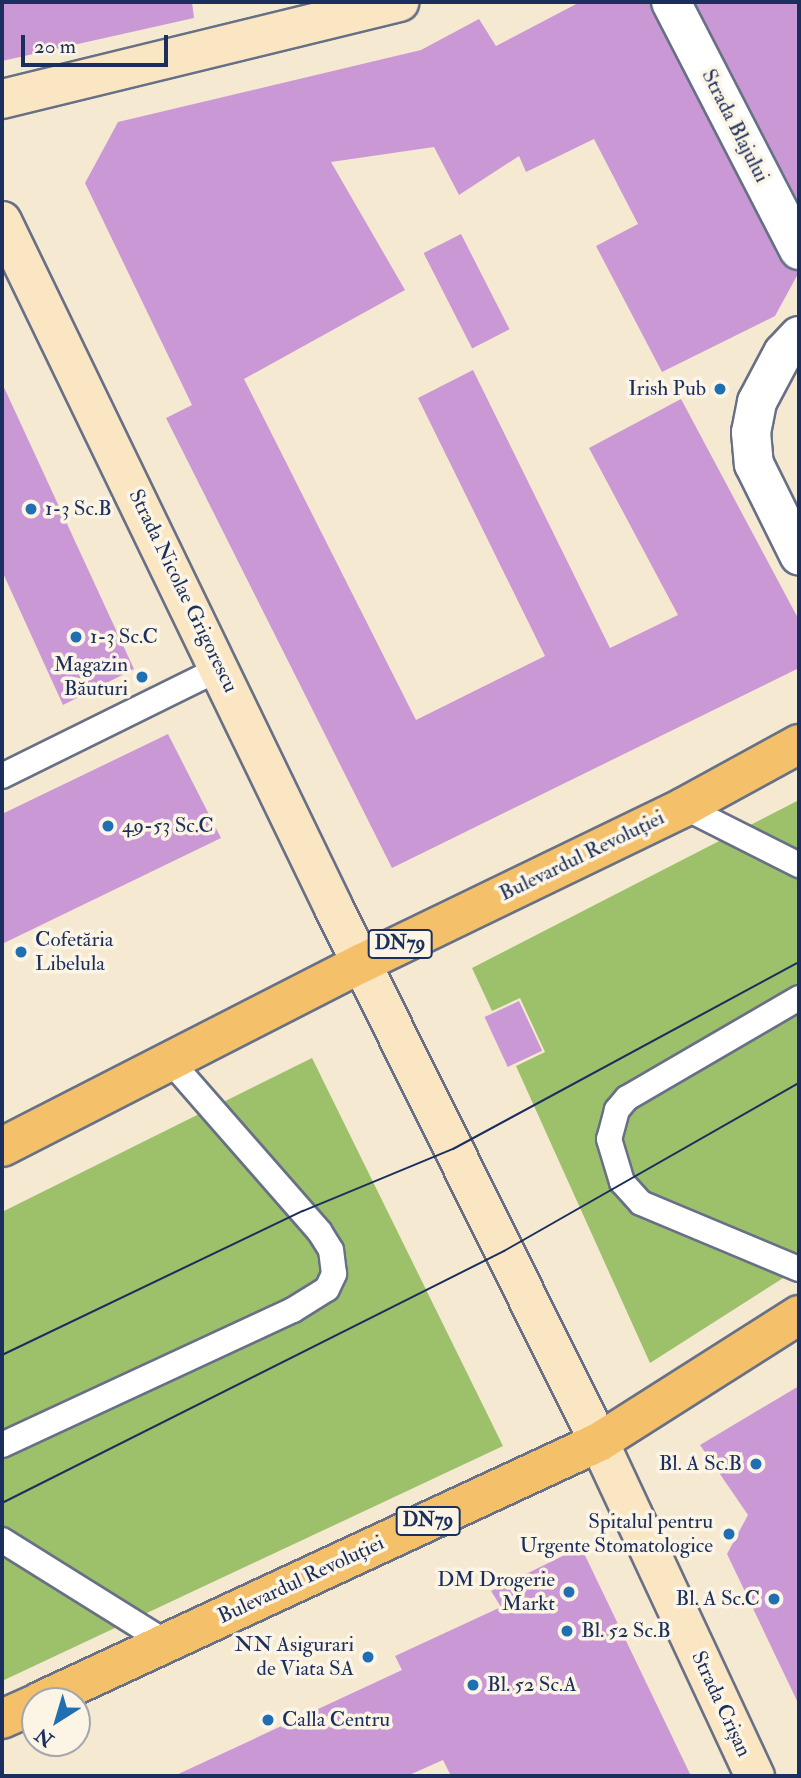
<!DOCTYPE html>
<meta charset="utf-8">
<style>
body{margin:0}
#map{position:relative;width:801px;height:1778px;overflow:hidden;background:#f5ead1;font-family:"IM FELL Double Pica",serif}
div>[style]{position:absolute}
.green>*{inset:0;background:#9dc06a}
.building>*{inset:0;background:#cb98d6;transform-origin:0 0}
.roads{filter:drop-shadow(2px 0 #677086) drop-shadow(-2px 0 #677086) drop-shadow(0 2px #677086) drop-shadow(0 -2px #677086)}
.lane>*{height:24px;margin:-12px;padding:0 12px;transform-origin:12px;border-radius:12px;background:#fff}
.street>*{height:38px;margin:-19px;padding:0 19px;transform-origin:19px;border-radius:19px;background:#fff}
.secondary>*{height:38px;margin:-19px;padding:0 19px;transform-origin:19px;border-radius:19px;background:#fbe6c3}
.primary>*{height:38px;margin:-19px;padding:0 19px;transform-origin:19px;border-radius:19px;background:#f4c16a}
.tram>*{height:2px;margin:-1px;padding:0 1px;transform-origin:1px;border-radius:1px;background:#1b2f5e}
.dots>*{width:19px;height:19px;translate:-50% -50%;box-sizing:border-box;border:4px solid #fcf5e5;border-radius:50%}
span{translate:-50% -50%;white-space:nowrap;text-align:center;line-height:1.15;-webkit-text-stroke:7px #fcf5e5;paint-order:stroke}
.shield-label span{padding:2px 5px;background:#fcf5e5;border:2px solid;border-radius:5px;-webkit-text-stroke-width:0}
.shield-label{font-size:19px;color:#1b2f5e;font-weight:700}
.street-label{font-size:21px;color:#1b2f5e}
.poi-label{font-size:21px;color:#1b2f5e}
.right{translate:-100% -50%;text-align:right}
.left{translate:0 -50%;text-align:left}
.frame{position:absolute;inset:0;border:4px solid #1b2f5e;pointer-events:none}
.north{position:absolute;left:21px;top:1687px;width:70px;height:70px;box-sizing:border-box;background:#fcf5e5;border:2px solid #a2a6af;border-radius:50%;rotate:217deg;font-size:19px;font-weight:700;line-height:28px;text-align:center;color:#1b2f5e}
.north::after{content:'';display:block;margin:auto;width:24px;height:32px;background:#1f6fb2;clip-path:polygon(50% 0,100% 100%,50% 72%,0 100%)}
.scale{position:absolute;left:21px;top:35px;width:147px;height:32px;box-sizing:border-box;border:4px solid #1b2f5e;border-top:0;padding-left:9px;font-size:21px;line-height:24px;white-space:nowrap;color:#1b2f5e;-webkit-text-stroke:5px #fcf5e5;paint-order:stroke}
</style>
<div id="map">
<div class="green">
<i style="clip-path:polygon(799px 800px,799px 1268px,650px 1363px,516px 1066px,545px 1052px,520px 998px,492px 1011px,472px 968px)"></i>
<i style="clip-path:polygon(312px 1058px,503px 1446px,2px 1681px,2px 1212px)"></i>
</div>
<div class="building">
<i style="clip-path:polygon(2px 2px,192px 2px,194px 18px,2px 61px)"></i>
<i style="clip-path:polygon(580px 2px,649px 2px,780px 260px,799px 272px,775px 316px,662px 372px,596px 246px,638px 224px,594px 139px,526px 172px,519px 156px,459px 195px,434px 147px,331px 162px,405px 290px,244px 379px,416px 720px,545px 656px,418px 398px,473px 370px,610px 648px,678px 615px,589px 448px,681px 399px,799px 620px,799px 668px,392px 868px,166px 418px,192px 405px,85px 183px,118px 122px,421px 50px,479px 19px,496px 46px)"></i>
<i style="clip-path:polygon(695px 2px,799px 2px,799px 203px)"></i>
<i style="left:461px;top:234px;width:107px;height:42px;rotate:63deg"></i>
<i style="clip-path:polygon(2px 383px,134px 669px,63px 705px,2px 571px)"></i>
<i style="clip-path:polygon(168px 734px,221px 838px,2px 944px,2px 814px)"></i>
<i style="left:519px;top:1001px;width:55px;height:38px;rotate:65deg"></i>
<i style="clip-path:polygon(799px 1386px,799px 1705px,727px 1554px,748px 1515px,700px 1445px)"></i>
<i style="clip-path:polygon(581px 1547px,691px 1776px,451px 1776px,443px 1760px,407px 1776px,174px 1776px,402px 1670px,395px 1656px,501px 1607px,491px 1591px)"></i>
</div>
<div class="roads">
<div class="lane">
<i style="left:2px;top:776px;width:244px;rotate:-26.3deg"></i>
<i style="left:684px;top:807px;width:129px;rotate:26.8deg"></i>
<i style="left:799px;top:998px;width:199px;rotate:149.8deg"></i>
<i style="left:627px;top:1098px;width:16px;rotate:130deg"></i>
<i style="left:617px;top:1110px;width:30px;rotate:105deg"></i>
<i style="left:609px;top:1139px;width:45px;rotate:73.2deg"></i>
<i style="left:622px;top:1182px;width:28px;rotate:48deg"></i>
<i style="left:641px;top:1203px;width:171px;rotate:22.7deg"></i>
<i style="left:2px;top:1445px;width:321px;rotate:-24.9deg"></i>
<i style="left:293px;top:1310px;width:40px;rotate:-32deg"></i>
<i style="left:327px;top:1289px;width:17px;rotate:-65deg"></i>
<i style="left:334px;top:1274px;width:24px;rotate:-97deg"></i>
<i style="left:331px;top:1250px;width:22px;rotate:-122deg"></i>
<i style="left:319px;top:1231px;width:226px;rotate:-131.2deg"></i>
<i style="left:2px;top:1540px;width:195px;rotate:32deg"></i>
</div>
<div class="street">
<i style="left:671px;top:2px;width:279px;rotate:62.7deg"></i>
<i style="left:799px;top:336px;width:23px;rotate:133deg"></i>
<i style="left:783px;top:353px;width:55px;rotate:118deg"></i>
<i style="left:757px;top:402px;width:31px;rotate:101deg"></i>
<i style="left:751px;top:432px;width:32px;rotate:85deg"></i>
<i style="left:754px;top:464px;width:102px;rotate:63.7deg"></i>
</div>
<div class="secondary">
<i style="left:2px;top:99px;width:409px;rotate:-13.7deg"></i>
<i style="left:2px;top:221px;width:761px;rotate:64.21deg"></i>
<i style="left:333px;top:906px;width:598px;rotate:63.61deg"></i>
<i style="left:599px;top:1442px;width:369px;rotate:65deg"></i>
</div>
<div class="primary">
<i style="left:2px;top:1147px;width:404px;rotate:-27.1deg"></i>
<i style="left:362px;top:963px;width:358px;rotate:-25.8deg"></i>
<i style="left:684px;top:807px;width:131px;rotate:-28.7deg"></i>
<i style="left:41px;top:1701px;width:615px;rotate:-24.9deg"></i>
<i style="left:599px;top:1442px;width:237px;rotate:-32.4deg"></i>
<i style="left:2px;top:1719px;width:36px;rotate:-24deg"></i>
</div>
</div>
<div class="tram">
<i style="left:2px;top:1355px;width:334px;rotate:-25.6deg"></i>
<i style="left:303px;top:1211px;width:162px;rotate:-22.5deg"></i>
<i style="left:453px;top:1149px;width:393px;rotate:-28.4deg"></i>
<i style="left:2px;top:1503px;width:562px;rotate:-26.66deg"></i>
<i style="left:504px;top:1251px;width:339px;rotate:-29.7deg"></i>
</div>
<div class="dots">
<i style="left:720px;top:389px;background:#1f6fb2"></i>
<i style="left:31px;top:509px;background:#1f6fb2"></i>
<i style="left:76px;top:637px;background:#1f6fb2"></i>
<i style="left:142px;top:677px;background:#1f6fb2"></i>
<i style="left:108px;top:826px;background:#1f6fb2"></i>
<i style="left:21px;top:952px;background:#1f6fb2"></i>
<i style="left:756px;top:1464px;background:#1f6fb2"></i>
<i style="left:729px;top:1534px;background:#1f6fb2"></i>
<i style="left:569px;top:1592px;background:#1f6fb2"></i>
<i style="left:774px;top:1599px;background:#1f6fb2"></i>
<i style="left:567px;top:1631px;background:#1f6fb2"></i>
<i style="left:368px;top:1657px;background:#1f6fb2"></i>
<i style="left:473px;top:1685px;background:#1f6fb2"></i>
<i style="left:268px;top:1720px;background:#1f6fb2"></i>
</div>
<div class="shield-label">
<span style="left:400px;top:944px">DN79</span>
<span style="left:428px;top:1521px">DN79</span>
</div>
<div class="street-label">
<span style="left:735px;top:126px;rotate:63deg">Strada Blajului</span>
<span style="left:183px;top:591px;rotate:64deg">Strada Nicolae Grigorescu</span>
<span style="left:582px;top:856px;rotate:-26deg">Bulevardul Revoluției</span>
<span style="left:301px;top:1580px;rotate:-25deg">Bulevardul Revoluției</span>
<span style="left:721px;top:1704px;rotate:65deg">Strada Crișan</span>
</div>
<div class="poi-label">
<span class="right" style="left:706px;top:389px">Irish Pub</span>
<span class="left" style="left:45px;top:509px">1-3 Sc.B</span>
<span class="left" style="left:90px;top:637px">1-3 Sc.C</span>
<span class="right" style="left:128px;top:677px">Magazin<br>Băuturi</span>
<span class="left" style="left:122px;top:826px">49-53 Sc.C</span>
<span class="left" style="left:35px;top:952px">Cofetăria<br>Libelula</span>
<span class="right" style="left:742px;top:1464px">Bl. A Sc.B</span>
<span class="right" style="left:713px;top:1534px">Spitalul pentru<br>Urgente Stomatologice</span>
<span class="right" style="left:555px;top:1592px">DM Drogerie<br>Markt</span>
<span class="right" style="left:760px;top:1599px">Bl. A Sc.C</span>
<span class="left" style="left:581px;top:1631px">Bl. 52 Sc.B</span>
<span class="right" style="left:354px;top:1657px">NN Asigurari<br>de Viata SA</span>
<span class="left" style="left:487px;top:1685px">Bl. 52 Sc.A</span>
<span class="left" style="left:282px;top:1720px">Calla Centru</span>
</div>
<div class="frame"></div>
<div class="north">N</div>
<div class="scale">20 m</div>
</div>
